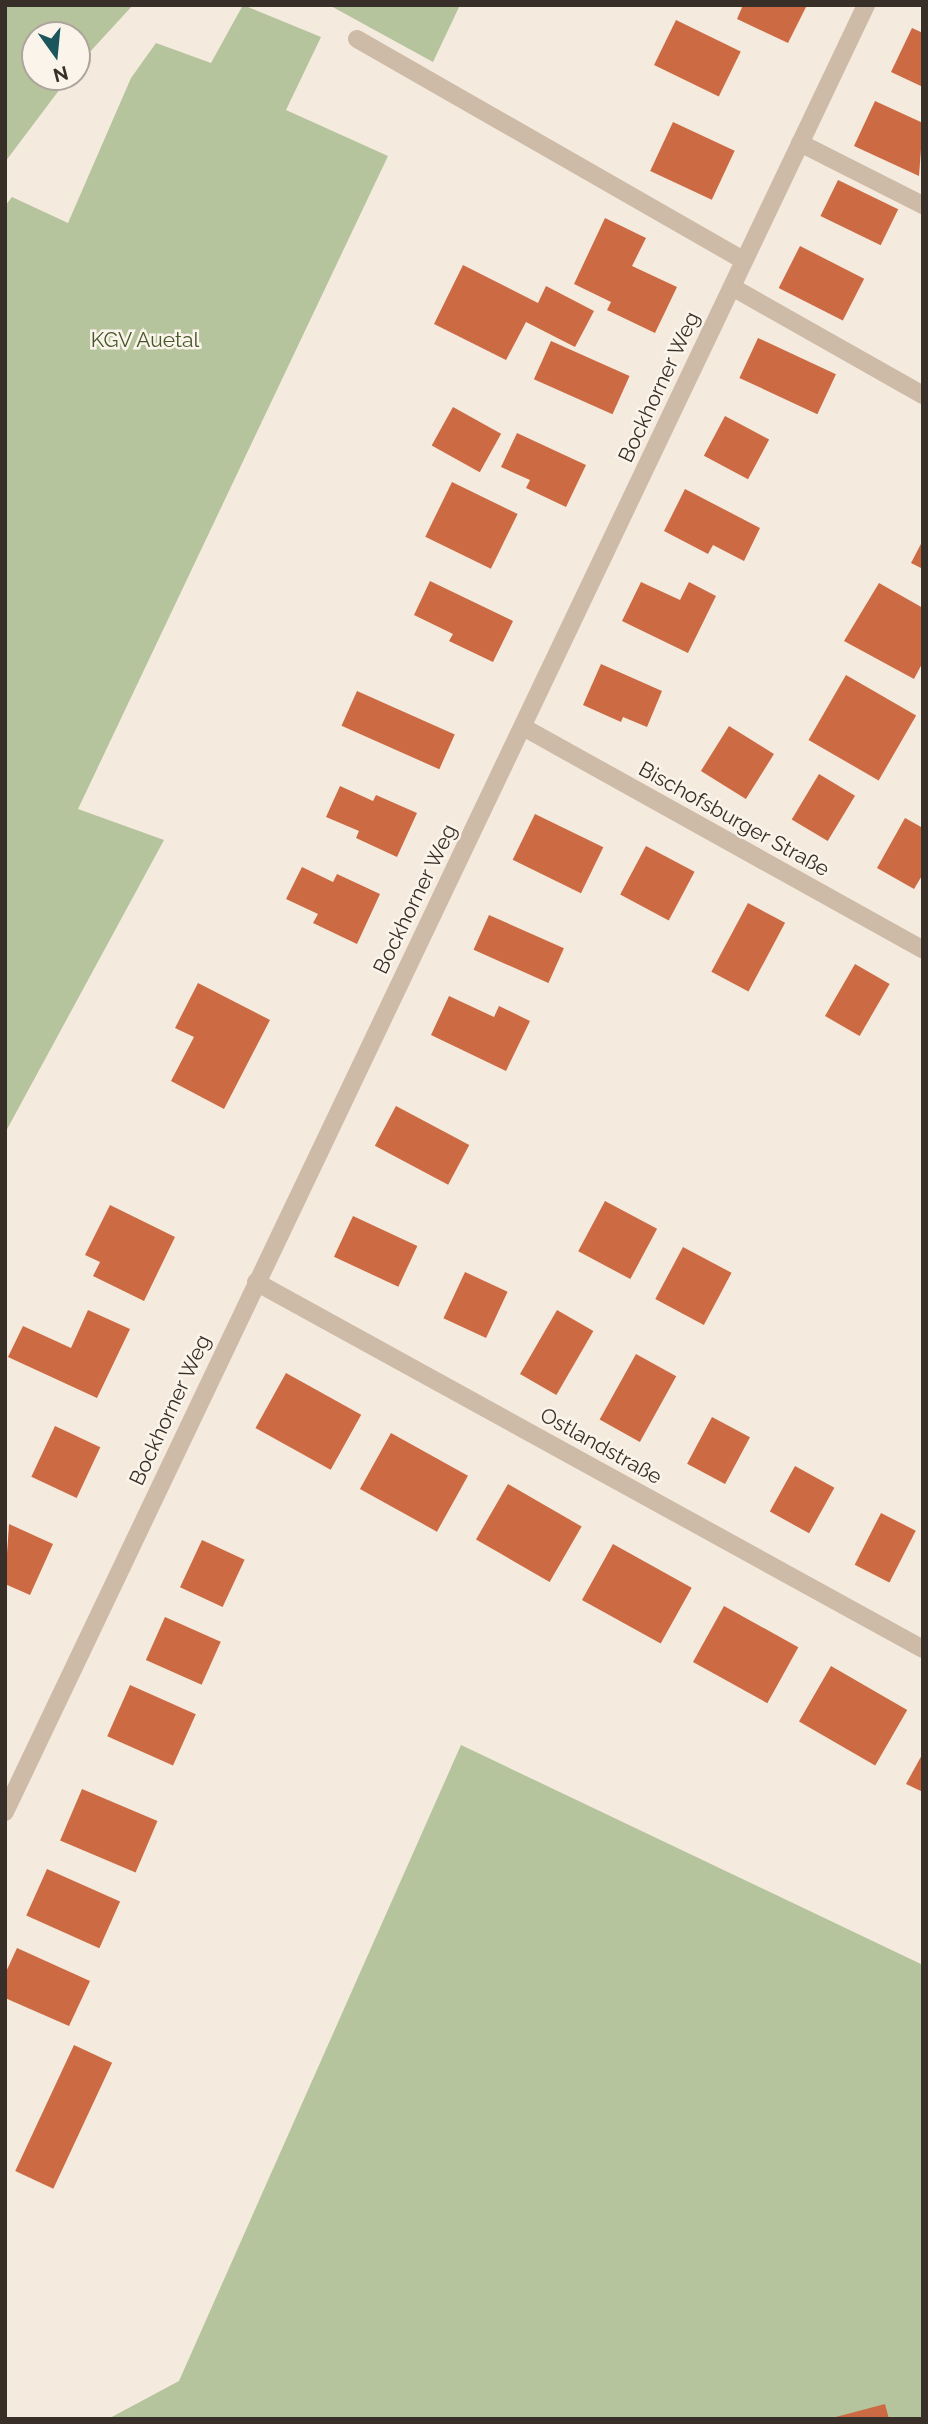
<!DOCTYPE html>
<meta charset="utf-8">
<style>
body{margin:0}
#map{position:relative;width:928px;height:2424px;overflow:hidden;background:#f4eadd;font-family:Raleway,sans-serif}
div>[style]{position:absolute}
.green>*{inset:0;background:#b5c49c}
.building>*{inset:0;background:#cc6b43;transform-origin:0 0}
.minor>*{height:18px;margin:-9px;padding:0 9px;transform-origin:9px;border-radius:9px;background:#cdbba8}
span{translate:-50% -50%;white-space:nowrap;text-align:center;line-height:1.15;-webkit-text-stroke:5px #fbf4ea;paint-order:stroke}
.park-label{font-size:21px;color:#46592b}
.street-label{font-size:21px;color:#392f29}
.frame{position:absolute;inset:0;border:7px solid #392f29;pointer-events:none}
.north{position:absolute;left:21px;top:21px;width:70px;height:70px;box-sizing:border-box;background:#fbf4ea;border:2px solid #ada59d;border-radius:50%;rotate:165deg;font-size:19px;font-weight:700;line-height:28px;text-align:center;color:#392f29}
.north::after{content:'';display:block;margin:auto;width:24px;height:32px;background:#1c565d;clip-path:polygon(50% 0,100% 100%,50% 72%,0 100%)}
</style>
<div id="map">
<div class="green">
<i style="clip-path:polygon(5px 5px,133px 5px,77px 66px,77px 35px,35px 35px,35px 77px,69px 77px,5px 162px)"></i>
<i style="clip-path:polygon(243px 5px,321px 37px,286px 110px,388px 156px,78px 809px,164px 840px,5px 1133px,5px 206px,12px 197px,68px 223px,131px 78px,156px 43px,211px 63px)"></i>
<i style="clip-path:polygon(329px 5px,460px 5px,433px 62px)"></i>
<i style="clip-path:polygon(461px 1745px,923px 1965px,923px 2419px,108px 2419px,179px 2381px)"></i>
</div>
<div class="building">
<i style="clip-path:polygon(743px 5px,807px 5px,788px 43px,737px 19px)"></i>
<i style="left:676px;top:20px;width:72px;height:50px;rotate:26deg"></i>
<i style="clip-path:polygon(912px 28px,923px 33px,923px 87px,891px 72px)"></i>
<i style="clip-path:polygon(875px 101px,923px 123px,919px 176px,854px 146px)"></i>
<i style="left:673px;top:122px;width:68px;height:54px;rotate:25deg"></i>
<i style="left:838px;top:180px;width:67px;height:40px;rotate:26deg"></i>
<i style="clip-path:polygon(605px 218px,646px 238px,632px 266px,677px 287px,655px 333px,607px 310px,611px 302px,574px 284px)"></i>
<i style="left:800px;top:246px;width:72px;height:47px;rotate:27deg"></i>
<i style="clip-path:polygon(463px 265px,538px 303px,546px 286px,594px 311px,575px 347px,526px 322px,506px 360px,434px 324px)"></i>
<i style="left:758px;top:338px;width:86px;height:44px;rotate:25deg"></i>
<i style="left:551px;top:341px;width:86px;height:42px;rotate:24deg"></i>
<i style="left:453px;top:407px;width:55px;height:44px;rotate:29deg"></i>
<i style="left:725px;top:416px;width:50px;height:45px;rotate:28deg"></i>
<i style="clip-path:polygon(517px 433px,586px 465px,566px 507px,526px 488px,530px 480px,501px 467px)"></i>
<i style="left:452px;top:482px;width:73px;height:61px;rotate:26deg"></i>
<i style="clip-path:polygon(685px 489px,760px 528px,744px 561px,713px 545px,708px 554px,664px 531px)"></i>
<i style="clip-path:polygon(923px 540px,923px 569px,911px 563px)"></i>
<i style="clip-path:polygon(430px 581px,513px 621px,493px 662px,449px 641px,453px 634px,414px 615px)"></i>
<i style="clip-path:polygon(641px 582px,680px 600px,689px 582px,716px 596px,688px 653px,622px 621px)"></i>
<i style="clip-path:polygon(879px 583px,923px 608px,923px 662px,914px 679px,844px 641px)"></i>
<i style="clip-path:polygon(601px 664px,662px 691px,647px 727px,623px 717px,621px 722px,583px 705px)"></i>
<i style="left:846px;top:675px;width:81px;height:75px;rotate:30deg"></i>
<i style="left:357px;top:691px;width:107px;height:38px;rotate:24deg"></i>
<i style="left:729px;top:726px;width:53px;height:53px;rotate:32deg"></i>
<i style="left:819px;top:774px;width:42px;height:53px;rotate:31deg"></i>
<i style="clip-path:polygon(340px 786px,373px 801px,376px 795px,417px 813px,397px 857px,356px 838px,359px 831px,326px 817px)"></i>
<i style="left:535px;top:814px;width:76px;height:51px;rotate:26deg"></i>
<i style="clip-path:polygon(905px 818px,923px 828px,923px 874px,914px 889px,877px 868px)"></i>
<i style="left:646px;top:846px;width:55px;height:55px;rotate:28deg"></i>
<i style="clip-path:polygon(302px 867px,333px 882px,337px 874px,380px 894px,357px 944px,313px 923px,318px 914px,286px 899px)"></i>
<i style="left:748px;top:903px;width:42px;height:78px;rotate:28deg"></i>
<i style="left:489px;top:915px;width:82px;height:38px;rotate:24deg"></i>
<i style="left:855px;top:964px;width:40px;height:60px;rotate:30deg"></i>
<i style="clip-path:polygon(198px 983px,270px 1020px,224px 1109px,171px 1081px,194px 1037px,175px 1028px)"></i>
<i style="clip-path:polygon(449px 996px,494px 1017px,499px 1006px,530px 1021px,506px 1071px,431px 1035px)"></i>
<i style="left:396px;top:1106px;width:83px;height:45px;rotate:28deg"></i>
<i style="left:605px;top:1201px;width:59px;height:57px;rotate:28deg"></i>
<i style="clip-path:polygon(110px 1205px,175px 1237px,144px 1301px,93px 1276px,100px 1262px,85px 1255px)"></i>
<i style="left:353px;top:1216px;width:71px;height:45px;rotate:25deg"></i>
<i style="left:683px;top:1247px;width:55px;height:59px;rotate:28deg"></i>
<i style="left:465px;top:1272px;width:47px;height:51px;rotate:25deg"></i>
<i style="clip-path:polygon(88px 1310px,130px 1329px,97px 1398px,8px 1357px,23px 1326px,71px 1348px)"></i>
<i style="left:557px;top:1310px;width:42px;height:74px;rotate:30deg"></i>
<i style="left:636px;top:1354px;width:46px;height:75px;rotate:29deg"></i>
<i style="left:286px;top:1373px;width:86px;height:63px;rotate:29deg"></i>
<i style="left:712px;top:1417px;width:43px;height:53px;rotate:28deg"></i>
<i style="left:55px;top:1426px;width:50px;height:56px;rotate:25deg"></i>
<i style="left:391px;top:1433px;width:88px;height:64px;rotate:29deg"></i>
<i style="left:795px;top:1466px;width:45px;height:52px;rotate:29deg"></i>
<i style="left:508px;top:1484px;width:85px;height:64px;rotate:30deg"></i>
<i style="left:881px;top:1513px;width:39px;height:58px;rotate:27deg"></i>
<i style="clip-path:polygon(9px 1524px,53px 1544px,30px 1595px,5px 1584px)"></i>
<i style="left:202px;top:1540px;width:47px;height:52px;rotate:25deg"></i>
<i style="left:613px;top:1544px;width:90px;height:64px;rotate:29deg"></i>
<i style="left:724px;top:1606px;width:85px;height:64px;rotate:29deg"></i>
<i style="left:165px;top:1617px;width:61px;height:47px;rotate:24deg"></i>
<i style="left:831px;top:1666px;width:88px;height:64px;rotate:30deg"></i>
<i style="left:130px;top:1685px;width:72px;height:56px;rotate:24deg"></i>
<i style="clip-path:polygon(923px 1753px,923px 1792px,906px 1784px)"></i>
<i style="left:82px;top:1789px;width:82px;height:56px;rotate:23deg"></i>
<i style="left:47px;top:1869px;width:80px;height:51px;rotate:24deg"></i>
<i style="clip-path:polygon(17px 1948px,90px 1981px,69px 2026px,5px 1998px,5px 1974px)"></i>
<i style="left:74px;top:2045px;width:42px;height:139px;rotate:25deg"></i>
<i style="clip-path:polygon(885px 2404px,889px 2419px,832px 2419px,832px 2418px)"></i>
</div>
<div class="minor">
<i style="left:357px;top:39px;width:446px;rotate:29.8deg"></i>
<i style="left:800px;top:143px;width:138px;rotate:26.8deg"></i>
<i style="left:732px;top:287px;width:219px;rotate:29.5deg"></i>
<i style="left:523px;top:727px;width:458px;rotate:29.1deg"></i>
<i style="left:256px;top:1282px;width:761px;rotate:28.82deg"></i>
<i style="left:5px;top:1812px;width:2002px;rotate:-64.52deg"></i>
</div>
<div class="park-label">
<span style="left:145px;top:340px">KGV Auetal</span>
</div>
<div class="street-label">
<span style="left:659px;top:387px;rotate:-65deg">Bockhorner Weg</span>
<span style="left:734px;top:819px;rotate:29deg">Bischofsburger Straße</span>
<span style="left:415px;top:899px;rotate:-64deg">Bockhorner Weg</span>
<span style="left:170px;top:1410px;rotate:-65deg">Bockhorner Weg</span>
<span style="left:601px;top:1446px;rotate:29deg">Ostlandstraße</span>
</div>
<div class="frame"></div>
<div class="north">N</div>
</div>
